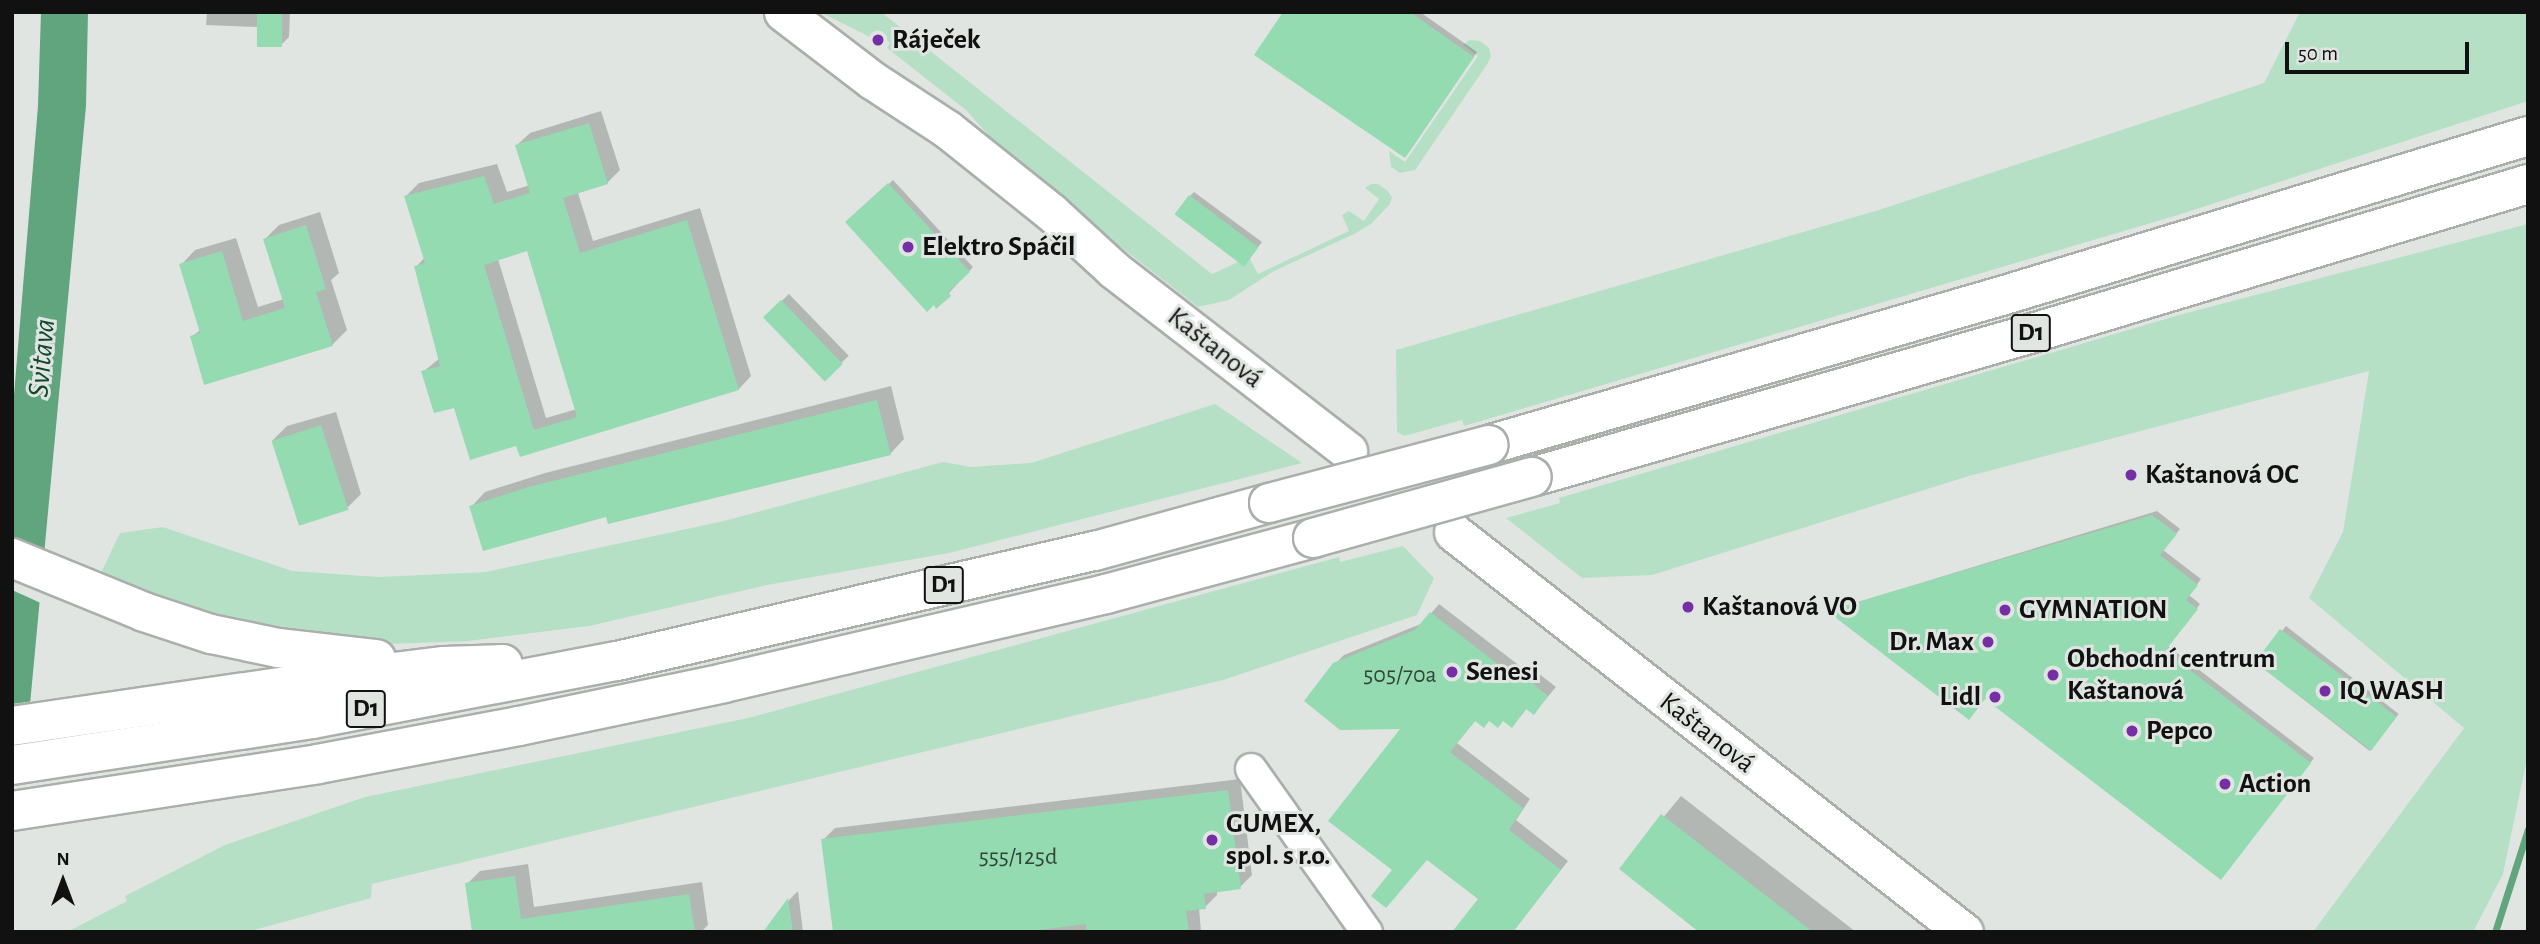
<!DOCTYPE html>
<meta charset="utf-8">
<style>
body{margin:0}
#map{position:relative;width:2540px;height:944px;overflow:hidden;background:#e0e5e2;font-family:"Alegreya Sans",sans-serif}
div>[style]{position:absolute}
.green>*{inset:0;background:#b6e0c6}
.water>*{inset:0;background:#60a57e}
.pier>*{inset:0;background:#e0e5e2}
.shadow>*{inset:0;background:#0003;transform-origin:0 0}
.stream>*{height:7px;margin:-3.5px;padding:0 3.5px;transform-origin:3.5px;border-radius:3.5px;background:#60a57e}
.building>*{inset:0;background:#94dbb1;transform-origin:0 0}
.roads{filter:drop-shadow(2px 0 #aaafac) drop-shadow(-2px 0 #aaafac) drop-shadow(0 2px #aaafac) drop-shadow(0 -2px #aaafac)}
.minor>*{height:30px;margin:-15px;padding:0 15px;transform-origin:15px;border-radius:15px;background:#fff}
.major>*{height:37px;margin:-18.5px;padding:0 18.5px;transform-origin:18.5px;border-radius:18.5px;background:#fff}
.highway>*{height:38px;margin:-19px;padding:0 19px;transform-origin:19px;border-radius:19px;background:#fff}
.bridges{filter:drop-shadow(2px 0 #aaafac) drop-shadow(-2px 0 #aaafac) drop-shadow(0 2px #aaafac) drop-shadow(0 -2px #aaafac)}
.highway-bridge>*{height:38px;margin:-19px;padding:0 19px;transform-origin:19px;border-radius:19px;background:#fff}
.dots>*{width:19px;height:19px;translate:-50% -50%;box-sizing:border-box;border:4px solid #e0e5e2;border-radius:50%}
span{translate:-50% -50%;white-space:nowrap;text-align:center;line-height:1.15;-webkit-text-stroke:6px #e0e5e2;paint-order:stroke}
.number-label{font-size:24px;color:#314438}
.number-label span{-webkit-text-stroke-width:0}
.shield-label span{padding:2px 5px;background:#e0e5e2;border:2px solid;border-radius:5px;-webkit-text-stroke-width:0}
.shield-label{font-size:26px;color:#101110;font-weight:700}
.poi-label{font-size:28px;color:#101110;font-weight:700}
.left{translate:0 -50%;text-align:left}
.right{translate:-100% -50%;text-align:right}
.street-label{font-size:28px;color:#101110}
.water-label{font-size:30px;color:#11482d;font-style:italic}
.frame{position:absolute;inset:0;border:14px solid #101110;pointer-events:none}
.north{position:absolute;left:28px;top:846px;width:70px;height:70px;-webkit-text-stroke:5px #e0e5e2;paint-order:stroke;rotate:0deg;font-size:19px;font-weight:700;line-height:28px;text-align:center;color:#101110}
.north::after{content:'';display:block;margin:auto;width:24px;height:32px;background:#101110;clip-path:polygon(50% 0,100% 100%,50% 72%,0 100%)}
.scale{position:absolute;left:2285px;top:42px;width:184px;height:32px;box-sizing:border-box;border:4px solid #101110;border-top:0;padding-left:9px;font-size:21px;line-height:24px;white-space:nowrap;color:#101110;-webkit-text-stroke:5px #e0e5e2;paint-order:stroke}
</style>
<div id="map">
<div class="green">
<i style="clip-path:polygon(820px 12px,881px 12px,1212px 274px,1249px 257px,1258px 274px,1349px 231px,1342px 215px,1349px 211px,1364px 221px,1379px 199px,1365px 188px,1371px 184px,1378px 184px,1388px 191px,1392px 197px,1390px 204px,1371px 224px,1356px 233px,1274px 271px,1229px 300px,1198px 307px,1015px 165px,966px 110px,887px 48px,890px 43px,879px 34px,874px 39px)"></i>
<i style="clip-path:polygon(2300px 12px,2528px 12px,2528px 101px,2178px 215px,1464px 426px,1462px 420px,1404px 436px,1397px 432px,1396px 350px,1879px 210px,2264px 83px)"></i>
<i style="clip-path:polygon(1470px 40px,1480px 41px,1489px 48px,1491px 56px,1488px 63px,1415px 170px,1400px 173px,1391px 167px,1389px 151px,1405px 162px,1478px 56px,1463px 45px)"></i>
<i style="clip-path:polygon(2528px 224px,2528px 754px,2503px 874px,2473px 932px,2313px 932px,2464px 728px,2309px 598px,2343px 532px,2369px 371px,1969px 476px,1652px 575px,1582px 578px,1506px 518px,1560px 503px,1559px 498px,2179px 315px)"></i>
<i style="clip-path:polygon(1215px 404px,1302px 463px,949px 553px,767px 585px,589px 626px,468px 641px,366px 645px,272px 632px,144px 603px,97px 581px,120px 533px,163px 527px,292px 571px,379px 577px,486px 572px,724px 521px,943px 462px,971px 467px,1031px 463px)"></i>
<i style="clip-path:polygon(1403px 546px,1434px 578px,1417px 615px,1223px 680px,372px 884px,371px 898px,247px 932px,71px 930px,127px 901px,125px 896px,225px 845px,365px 797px,748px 718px,1339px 557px,1340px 562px)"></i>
</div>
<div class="water">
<i style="clip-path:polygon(41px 12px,88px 12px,86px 106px,12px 897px,12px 419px,38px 106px)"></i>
</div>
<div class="pier">
<i style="clip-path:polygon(12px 542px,48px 558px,43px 604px,12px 590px)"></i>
<i style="clip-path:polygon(34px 701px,19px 873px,12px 874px,12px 704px)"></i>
</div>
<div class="shadow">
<i style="clip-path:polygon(207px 12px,290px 12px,289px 37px,280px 46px,259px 27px,206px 25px)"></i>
<i style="clip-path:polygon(1285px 12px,1420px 12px,1477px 52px,1409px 152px)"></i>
<i style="clip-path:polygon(evenodd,601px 111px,620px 170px,607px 183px,578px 193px,593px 241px,700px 208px,751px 376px,739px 389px,517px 444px,455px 406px,423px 372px,440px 358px,416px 267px,425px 257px,406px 196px,419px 183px,497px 164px,507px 192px,530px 185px,517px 145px,530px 133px,601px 111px,528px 249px,577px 409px,546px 418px,498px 259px,528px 249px)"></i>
<i style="clip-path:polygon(893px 180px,973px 267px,937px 306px,848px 222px)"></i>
<i style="clip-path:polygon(1194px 192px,1262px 242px,1249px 259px,1190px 196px)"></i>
<i style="clip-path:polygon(320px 212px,339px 273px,331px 280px,347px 330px,332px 345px,192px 337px,201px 329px,181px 265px,195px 250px,236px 238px,258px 307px,284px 299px,265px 239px,279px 225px)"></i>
<i style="left:789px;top:294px;width:86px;height:33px;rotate:46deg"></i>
<i style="clip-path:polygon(891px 386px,904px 439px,890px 454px,607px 514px,471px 507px,485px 492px,545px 473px)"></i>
<i style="clip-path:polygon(336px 412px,361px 494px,347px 508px,272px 441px,287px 426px)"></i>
<i style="clip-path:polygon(2157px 511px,2180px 529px,2163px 550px,2201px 579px,2189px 595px,2200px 604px,2168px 646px,2314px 758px,2225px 873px,1986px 697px,1829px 611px)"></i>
<i style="clip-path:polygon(1439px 604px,1525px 670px,1529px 666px,1556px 687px,1534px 713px,1527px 708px,1520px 717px,1476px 720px,1457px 743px,1530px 799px,1516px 820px,1568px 861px,1512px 932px,1480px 899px,1427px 859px,1394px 870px,1403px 727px,1335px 664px,1344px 655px,1423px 623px)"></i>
<i style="left:2286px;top:626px;width:143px;height:47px;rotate:38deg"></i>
<i style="clip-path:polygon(1240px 779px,1252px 875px,1240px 887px,1217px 890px,1217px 895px,1205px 907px,1199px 908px,1201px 932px,834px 932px,823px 840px,835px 828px)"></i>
<i style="clip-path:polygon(1681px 796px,1856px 932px,1701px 932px,1621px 868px)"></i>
<i style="clip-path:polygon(528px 864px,534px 907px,702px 882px,708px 925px,701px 932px,474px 932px,467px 884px,480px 871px)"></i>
<i style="clip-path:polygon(798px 891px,803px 932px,765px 932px,790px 899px)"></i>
</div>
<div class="stream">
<i style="left:2495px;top:932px;width:108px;rotate:-72.2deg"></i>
</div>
<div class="building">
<i style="left:257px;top:12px;width:25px;height:35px"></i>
<i style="clip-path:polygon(1283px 12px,1410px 12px,1474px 57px,1405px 158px,1254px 55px)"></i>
<i style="clip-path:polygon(evenodd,589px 123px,608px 184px,563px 198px,580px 253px,687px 220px,739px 390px,520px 457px,516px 446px,470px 460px,454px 408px,434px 413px,421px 371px,440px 366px,414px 266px,425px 263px,404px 196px,484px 176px,494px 204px,530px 193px,515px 145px,589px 123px,527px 251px,577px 417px,534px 430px,484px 265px,527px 251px)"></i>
<i style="clip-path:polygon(888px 183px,970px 272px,948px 292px,951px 296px,936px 309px,934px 305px,927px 312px,845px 222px)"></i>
<i style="left:1189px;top:195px;width:87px;height:24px;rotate:37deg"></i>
<i style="clip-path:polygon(306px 225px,326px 289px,316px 292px,333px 346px,204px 385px,190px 336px,200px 333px,179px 264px,222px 251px,243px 321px,285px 308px,263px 239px)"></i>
<i style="left:781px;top:300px;width:89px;height:25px;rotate:46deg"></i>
<i style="clip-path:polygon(877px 400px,891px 455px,608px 524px,606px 517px,483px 551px,469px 506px,529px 487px)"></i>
<i style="left:321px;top:425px;width:89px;height:52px;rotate:72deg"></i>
<i style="clip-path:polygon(2152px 515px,2177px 534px,2160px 555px,2198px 585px,2186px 600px,2198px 609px,2165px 651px,2311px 763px,2221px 880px,1985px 699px,1969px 720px,1827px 611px)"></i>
<i style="clip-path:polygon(1430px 612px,1516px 678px,1520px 673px,1548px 696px,1534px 715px,1526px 709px,1512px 728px,1503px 721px,1498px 728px,1489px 721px,1484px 728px,1475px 721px,1450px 752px,1523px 808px,1509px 830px,1561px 870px,1513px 932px,1452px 932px,1478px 899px,1427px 860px,1386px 908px,1371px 896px,1392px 870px,1328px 821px,1400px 729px,1340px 730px,1304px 701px,1333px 663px,1415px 630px)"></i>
<i style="left:2280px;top:629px;width:146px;height:42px;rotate:37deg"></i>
<i style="clip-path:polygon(1228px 790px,1241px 889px,1204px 894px,1206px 909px,1186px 911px,1189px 932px,1086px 932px,1086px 924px,1023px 932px,833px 932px,821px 839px)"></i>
<i style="clip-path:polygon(1661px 814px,1813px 932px,1699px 932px,1619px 869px)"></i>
<i style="clip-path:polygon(515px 876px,521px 919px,689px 894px,695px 932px,472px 932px,465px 883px)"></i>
<i style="clip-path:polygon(788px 898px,793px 932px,763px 932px)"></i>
</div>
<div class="roads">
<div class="minor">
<i style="left:1251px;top:769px;width:200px;rotate:54.6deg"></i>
</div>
<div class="major">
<i style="left:783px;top:12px;width:112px;rotate:37.4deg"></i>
<i style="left:872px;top:80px;width:90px;rotate:33.2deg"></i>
<i style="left:947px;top:129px;width:133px;rotate:38.6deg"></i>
<i style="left:1051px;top:212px;width:86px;rotate:42.6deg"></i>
<i style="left:1114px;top:270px;width:296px;rotate:37.7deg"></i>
<i style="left:1453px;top:532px;width:649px;rotate:38.05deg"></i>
</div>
<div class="highway">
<i style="left:1488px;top:445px;width:541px;rotate:-16.19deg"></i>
<i style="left:2008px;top:294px;width:543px;rotate:-16.9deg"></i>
<i style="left:1532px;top:477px;width:514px;rotate:-16.04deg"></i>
<i style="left:2026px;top:335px;width:524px;rotate:-16.74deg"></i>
<i style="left:12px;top:558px;width:143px;rotate:22.2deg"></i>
<i style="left:144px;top:612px;width:71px;rotate:18.2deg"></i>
<i style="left:211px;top:634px;width:68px;rotate:11.8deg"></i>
<i style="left:278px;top:648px;width:99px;rotate:6.4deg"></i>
<i style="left:12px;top:726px;width:296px;rotate:-8.3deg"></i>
<i style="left:305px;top:683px;width:140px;rotate:-7deg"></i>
<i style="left:444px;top:666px;width:59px;rotate:-1.9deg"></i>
<i style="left:12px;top:765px;width:304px;rotate:-8.7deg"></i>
<i style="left:312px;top:719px;width:310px;rotate:-10.8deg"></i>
<i style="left:617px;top:661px;width:490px;rotate:-13deg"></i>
<i style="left:1095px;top:551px;width:180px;rotate:-15.4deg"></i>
<i style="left:12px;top:811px;width:310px;rotate:-8.7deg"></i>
<i style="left:318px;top:764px;width:205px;rotate:-10.7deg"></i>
<i style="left:519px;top:726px;width:209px;rotate:-11.8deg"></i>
<i style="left:724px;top:683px;width:392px;rotate:-13.1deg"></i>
<i style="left:1106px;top:594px;width:214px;rotate:-15.1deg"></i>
</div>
</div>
<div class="bridges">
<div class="highway-bridge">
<i style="left:1269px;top:503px;width:227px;rotate:-14.8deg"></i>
<i style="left:1313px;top:538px;width:227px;rotate:-15.6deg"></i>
</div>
</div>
<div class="dots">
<i style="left:878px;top:40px;background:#732fa3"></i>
<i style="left:908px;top:247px;background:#732fa3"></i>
<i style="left:2131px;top:475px;background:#732fa3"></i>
<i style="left:1688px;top:607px;background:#732fa3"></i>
<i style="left:2005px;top:610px;background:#732fa3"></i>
<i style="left:1988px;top:642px;background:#732fa3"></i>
<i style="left:1452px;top:672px;background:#732fa3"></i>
<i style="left:2053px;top:675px;background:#732fa3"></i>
<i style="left:2325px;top:691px;background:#732fa3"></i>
<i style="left:1995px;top:697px;background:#732fa3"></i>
<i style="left:2132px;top:731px;background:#732fa3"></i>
<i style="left:2225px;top:784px;background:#732fa3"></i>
<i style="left:1212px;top:840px;background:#732fa3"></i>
</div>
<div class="number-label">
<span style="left:1400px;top:676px">505/70a</span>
<span style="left:1018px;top:858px">555/125d</span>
</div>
<div class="shield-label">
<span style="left:2031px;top:333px">D1</span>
<span style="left:944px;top:585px">D1</span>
<span style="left:366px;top:709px">D1</span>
</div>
<div class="poi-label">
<span class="left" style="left:892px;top:40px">Ráječek</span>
<span class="left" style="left:922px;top:247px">Elektro Spáčil</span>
<span class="left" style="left:2145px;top:475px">Kaštanová OC</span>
<span class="left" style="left:1702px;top:607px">Kaštanová VO</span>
<span class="left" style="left:2019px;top:610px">GYMNATION</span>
<span class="right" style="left:1974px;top:642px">Dr. Max</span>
<span class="left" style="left:2067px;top:675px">Obchodní centrum<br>Kaštanová</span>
<span class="left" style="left:1466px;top:672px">Senesi</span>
<span class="left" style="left:2339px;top:691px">IQ WASH</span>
<span class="right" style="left:1981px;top:697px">Lidl</span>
<span class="left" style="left:2146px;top:731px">Pepco</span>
<span class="left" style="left:2239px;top:784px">Action</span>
<span class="left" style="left:1226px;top:840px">GUMEX,<br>spol. s r.o.</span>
</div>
<div class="street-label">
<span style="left:1215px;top:348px;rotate:38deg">Kaštanová</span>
<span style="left:1707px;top:733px;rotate:38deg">Kaštanová</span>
</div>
<div class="water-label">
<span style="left:42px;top:358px;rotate:-85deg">Svitava</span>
</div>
<div class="frame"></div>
<div class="north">N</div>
<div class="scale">50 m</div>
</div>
